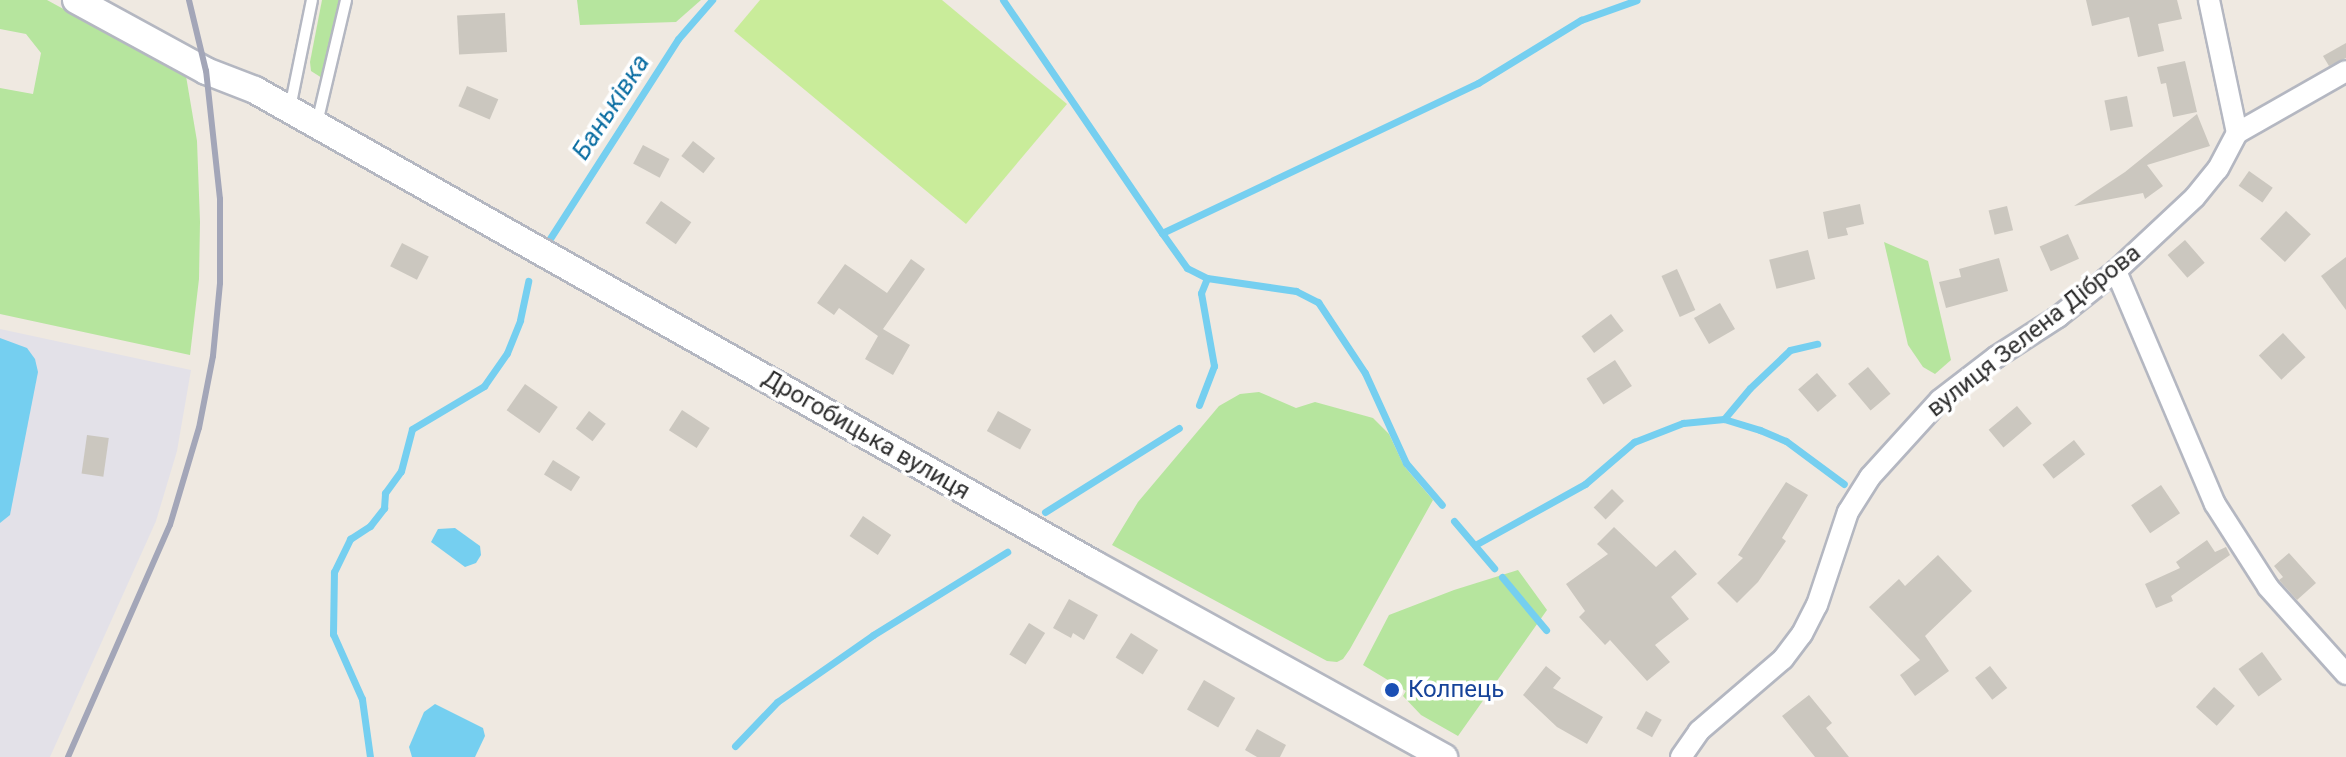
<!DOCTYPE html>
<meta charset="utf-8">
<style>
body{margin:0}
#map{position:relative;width:2346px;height:757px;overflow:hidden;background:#efe9e1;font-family:Roboto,sans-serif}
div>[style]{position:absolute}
.industrial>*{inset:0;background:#e3e1e8}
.green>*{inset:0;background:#b6e59e}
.pitch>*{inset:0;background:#c9ec9a}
.water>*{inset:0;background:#75cff0}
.stream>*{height:7px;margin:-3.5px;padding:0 3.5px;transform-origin:3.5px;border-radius:3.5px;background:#75cff0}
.building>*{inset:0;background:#cbc7bf;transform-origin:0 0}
.roads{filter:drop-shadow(2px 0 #b4b7c1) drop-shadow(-2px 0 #b4b7c1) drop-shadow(0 2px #b4b7c1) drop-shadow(0 -2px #b4b7c1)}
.service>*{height:10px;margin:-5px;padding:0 5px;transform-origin:5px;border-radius:5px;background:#fff}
.minor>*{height:20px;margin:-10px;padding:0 10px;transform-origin:10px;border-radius:10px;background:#fff}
.tertiary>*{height:26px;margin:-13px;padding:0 13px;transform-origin:13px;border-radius:13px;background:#fff}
.rail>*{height:6px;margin:-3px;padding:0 3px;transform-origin:3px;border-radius:3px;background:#a3a6b8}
.dots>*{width:22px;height:22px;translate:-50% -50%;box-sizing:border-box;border:4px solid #fff;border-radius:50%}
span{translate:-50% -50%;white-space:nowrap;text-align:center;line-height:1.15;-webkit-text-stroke:7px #fff;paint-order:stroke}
.street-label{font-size:24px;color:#2e2e2e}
.transit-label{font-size:24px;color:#164399}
.left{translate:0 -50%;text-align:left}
.water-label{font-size:26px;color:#0d6fa3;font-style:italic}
</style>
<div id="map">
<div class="industrial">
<i style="clip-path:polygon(0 329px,191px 370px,177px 451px,156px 521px,50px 757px,0 757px)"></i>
</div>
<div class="green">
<i style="clip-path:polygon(0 0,47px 0,186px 76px,197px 141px,200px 222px,199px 279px,190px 355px,0 314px,0 88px,33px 94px,41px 53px,26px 34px,0 29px)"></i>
<i style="clip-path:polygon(322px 0,343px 0,327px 73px,322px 78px,311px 71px,310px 62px)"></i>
<i style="clip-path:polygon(577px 0,701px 0,676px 22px,580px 25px)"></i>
<i style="clip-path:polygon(1884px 242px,1928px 261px,1951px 360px,1935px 374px,1923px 367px,1908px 345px)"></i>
<i style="clip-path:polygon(1259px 392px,1296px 408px,1315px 402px,1373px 418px,1389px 434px,1404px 466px,1433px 500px,1350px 649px,1343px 659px,1337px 662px,1327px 661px,1112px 545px,1138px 502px,1219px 406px,1240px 394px)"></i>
<i style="clip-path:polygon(1518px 570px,1547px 610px,1458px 736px,1421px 715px,1403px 696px,1406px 691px,1363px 665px,1389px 615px,1454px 590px)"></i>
</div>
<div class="pitch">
<i style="clip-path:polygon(760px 0,942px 0,1067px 104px,966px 224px,734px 31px)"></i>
</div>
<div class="water">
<i style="clip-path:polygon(0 338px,27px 348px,35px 359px,38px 372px,10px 515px,0 523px)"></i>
<i style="clip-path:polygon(455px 528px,480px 546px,481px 555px,476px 563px,465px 567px,431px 542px,438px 529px)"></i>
<i style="clip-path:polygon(435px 704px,483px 728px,485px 736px,475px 757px,412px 757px,409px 747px,424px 712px)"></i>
</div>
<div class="stream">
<i style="left:1003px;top:0;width:282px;rotate:55.7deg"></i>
<i style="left:1162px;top:233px;width:350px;rotate:-25.4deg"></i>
<i style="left:1478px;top:83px;width:121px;rotate:-31.5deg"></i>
<i style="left:1581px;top:20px;width:59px;rotate:-19.7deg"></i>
<i style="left:1162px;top:233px;width:43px;rotate:54.5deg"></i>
<i style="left:1187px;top:268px;width:22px;rotate:27deg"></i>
<i style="left:1207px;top:278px;width:90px;rotate:8.3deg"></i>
<i style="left:1296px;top:291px;width:25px;rotate:27deg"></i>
<i style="left:1318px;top:302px;width:85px;rotate:56.5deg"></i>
<i style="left:1365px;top:373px;width:99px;rotate:65.5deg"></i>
<i style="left:1406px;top:463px;width:55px;rotate:49.4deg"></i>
<i style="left:549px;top:240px;width:239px;rotate:-57.3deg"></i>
<i style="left:678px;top:39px;width:52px;rotate:-48.9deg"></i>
<i style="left:1199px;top:405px;width:42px;rotate:-69deg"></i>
<i style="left:1214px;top:366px;width:74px;rotate:-100.1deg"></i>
<i style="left:1201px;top:293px;width:16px;rotate:-68deg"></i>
<i style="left:1724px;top:419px;width:40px;rotate:-50deg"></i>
<i style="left:1750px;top:388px;width:55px;rotate:-43.5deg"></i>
<i style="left:1790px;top:350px;width:28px;rotate:-13deg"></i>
<i style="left:1045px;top:512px;width:158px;rotate:-32.1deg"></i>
<i style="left:1454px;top:521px;width:62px;rotate:49.6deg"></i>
<i style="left:1475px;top:545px;width:126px;rotate:-29deg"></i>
<i style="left:1585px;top:484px;width:65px;rotate:-40.6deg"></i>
<i style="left:1634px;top:442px;width:53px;rotate:-21.2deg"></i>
<i style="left:1683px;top:423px;width:41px;rotate:-5.6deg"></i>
<i style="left:1724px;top:419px;width:38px;rotate:17deg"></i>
<i style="left:1760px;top:430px;width:28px;rotate:23deg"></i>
<i style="left:1786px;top:441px;width:72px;rotate:36.6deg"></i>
<i style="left:1502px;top:577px;width:69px;rotate:50.3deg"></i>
<i style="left:735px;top:746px;width:61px;rotate:-46.3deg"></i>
<i style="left:777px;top:702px;width:117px;rotate:-34.9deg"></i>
<i style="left:873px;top:635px;width:158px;rotate:-31.8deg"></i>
<i style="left:370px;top:757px;width:59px;rotate:-97.9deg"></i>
<i style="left:362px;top:699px;width:71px;rotate:-114deg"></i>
<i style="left:333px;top:634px;width:62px;rotate:-89.1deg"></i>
<i style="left:334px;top:572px;width:37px;rotate:-64deg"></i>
<i style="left:350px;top:539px;width:24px;rotate:-33deg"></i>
<i style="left:370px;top:526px;width:23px;rotate:-52deg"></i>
<i style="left:384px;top:508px;width:15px;rotate:-86deg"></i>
<i style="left:385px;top:493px;width:27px;rotate:-54deg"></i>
<i style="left:401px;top:471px;width:43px;rotate:-75.3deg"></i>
<i style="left:412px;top:429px;width:84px;rotate:-30.8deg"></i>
<i style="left:484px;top:386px;width:40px;rotate:-55.1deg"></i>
<i style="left:507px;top:353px;width:35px;rotate:-68deg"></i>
<i style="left:520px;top:320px;width:40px;rotate:-78deg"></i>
</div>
<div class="building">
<i style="clip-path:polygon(2086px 0,2177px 0,2182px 19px,2158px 24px,2164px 51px,2138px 57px,2129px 17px,2092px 26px)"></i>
<i style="left:505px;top:13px;width:39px;height:48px;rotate:87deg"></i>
<i style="clip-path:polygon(2346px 43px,2346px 58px,2329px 66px,2323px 56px)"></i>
<i style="clip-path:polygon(2185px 61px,2197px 112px,2173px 117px,2166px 83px,2161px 84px,2157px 67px)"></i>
<i style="left:467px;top:86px;width:34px;height:22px;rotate:23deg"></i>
<i style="left:2127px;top:96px;width:31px;height:23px;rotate:79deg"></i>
<i style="clip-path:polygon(2197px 114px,2210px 146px,2147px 165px,2163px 186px,2145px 199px,2143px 193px,2074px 206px,2125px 172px)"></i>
<i style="left:693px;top:141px;width:28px;height:19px;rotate:38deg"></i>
<i style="left:643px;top:145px;width:30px;height:21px;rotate:28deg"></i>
<i style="left:2249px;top:171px;width:29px;height:18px;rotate:35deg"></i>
<i style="left:661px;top:201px;width:37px;height:27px;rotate:35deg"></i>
<i style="clip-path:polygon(1860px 204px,1864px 224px,1846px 228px,1848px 235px,1828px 239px,1823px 212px)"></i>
<i style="left:2007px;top:206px;width:25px;height:19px;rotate:76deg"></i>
<i style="left:2286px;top:211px;width:34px;height:38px;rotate:43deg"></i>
<i style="left:2068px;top:234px;width:27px;height:31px;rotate:66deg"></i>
<i style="left:2185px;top:240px;width:30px;height:23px;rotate:49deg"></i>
<i style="left:402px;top:243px;width:30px;height:26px;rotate:27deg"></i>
<i style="left:1808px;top:250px;width:30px;height:40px;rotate:76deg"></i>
<i style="clip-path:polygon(2346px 257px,2346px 310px,2321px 276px)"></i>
<i style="clip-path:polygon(1999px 258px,2008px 291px,1946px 308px,1939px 282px,1961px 277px,1959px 269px)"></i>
<i style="clip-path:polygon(911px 259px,925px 269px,883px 329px,910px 345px,893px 375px,865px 359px,878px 336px,839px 308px,834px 315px,817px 303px,845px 264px,887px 293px)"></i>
<i style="left:1677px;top:269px;width:45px;height:17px;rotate:66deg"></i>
<i style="left:1720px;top:303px;width:30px;height:30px;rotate:60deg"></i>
<i style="left:1611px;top:314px;width:21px;height:37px;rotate:53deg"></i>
<i style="left:2283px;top:333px;width:33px;height:33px;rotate:47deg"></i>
<i style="left:1615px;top:360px;width:31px;height:34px;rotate:57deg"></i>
<i style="left:1868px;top:367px;width:35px;height:26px;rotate:50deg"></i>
<i style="left:1817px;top:373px;width:30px;height:25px;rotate:49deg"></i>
<i style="left:525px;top:384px;width:40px;height:32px;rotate:35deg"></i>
<i style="left:2017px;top:406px;width:23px;height:37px;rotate:50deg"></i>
<i style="left:682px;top:410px;width:33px;height:24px;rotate:33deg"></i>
<i style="left:589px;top:411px;width:21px;height:22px;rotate:37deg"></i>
<i style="left:998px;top:411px;width:38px;height:23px;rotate:29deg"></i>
<i style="left:87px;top:435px;width:22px;height:39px;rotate:8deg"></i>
<i style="left:2074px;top:440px;width:18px;height:40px;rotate:52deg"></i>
<i style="left:553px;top:460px;width:32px;height:17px;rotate:32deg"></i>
<i style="clip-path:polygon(1786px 482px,1808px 495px,1782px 538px,1786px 541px,1758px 582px,1737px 603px,1717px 583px,1743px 558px,1738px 555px)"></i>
<i style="left:2161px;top:485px;width:34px;height:36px;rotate:56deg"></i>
<i style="left:1612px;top:489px;width:17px;height:26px;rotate:45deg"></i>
<i style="left:863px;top:516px;width:34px;height:24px;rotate:34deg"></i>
<i style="clip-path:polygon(1614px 527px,1656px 567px,1675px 550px,1697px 574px,1671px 597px,1689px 619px,1655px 645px,1670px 662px,1647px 681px,1610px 640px,1605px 645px,1579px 617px,1585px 611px,1566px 584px,1608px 554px,1597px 544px)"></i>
<i style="clip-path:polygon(2207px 540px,2215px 552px,2226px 547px,2230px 555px,2171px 596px,2173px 601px,2156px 608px,2145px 584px,2180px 568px,2176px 562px)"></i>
<i style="clip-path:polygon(2289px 553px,2316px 583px,2297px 600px,2279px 580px,2283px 577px,2274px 566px)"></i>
<i style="clip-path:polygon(1938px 555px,1972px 591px,1925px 636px,1949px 671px,1915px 696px,1900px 675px,1920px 660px,1869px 607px,1899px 579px,1905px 586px)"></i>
<i style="clip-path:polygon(1069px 599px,1098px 615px,1084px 640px,1073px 633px,1071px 638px,1053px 628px)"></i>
<i style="left:1029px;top:623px;width:19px;height:37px;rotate:32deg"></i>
<i style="left:1131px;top:633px;width:32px;height:29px;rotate:32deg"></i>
<i style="left:2262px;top:652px;width:34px;height:29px;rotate:54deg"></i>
<i style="clip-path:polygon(1546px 666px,1561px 678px,1553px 688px,1603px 717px,1587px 744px,1557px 727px,1523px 695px)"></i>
<i style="left:1990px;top:666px;width:28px;height:19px;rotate:52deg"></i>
<i style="left:1204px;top:680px;width:36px;height:34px;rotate:30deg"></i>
<i style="left:2214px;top:687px;width:28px;height:27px;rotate:42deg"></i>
<i style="clip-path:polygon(1809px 695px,1832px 723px,1826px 728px,1849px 757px,1815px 757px,1782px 716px)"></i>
<i style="left:1646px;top:711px;width:18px;height:20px;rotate:29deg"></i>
<i style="clip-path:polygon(1257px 729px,1286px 745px,1280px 757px,1257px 757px,1245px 750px)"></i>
</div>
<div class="roads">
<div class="service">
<i style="left:290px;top:108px;width:110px;rotate:-78.5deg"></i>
<i style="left:317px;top:123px;width:126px;rotate:-76.7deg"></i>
</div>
<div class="minor">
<i style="left:2237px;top:133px;width:125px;rotate:-29.6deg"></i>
<i style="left:2116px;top:271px;width:253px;rotate:67deg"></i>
<i style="left:2215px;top:504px;width:98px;rotate:57.4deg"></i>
<i style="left:2268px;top:587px;width:117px;rotate:48.1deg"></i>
<i style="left:1681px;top:757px;width:32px;rotate:-55deg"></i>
<i style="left:1699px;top:731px;width:111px;rotate:-40.6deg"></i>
<i style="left:1783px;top:659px;width:31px;rotate:-53deg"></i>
<i style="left:1802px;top:634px;width:33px;rotate:-63deg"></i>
<i style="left:1817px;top:605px;width:98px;rotate:-71.6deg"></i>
<i style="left:1848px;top:512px;width:41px;rotate:-57.8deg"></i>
<i style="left:1870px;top:477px;width:104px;rotate:-47.7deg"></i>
<i style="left:1940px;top:400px;width:71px;rotate:-37.5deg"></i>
<i style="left:1996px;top:357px;width:74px;rotate:-32.8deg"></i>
<i style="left:2058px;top:317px;width:74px;rotate:-38.4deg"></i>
<i style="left:2116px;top:271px;width:108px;rotate:-43.1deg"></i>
<i style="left:2195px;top:197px;width:36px;rotate:-51deg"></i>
<i style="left:2218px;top:169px;width:41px;rotate:-62.2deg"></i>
<i style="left:2237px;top:133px;width:136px;rotate:-101.9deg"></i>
</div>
<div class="tertiary">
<i style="left:76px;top:0;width:148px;rotate:28.6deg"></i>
<i style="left:206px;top:71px;width:53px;rotate:21.2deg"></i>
<i style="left:255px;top:90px;width:964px;rotate:29.46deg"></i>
<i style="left:1094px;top:564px;width:400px;rotate:28.9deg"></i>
</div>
</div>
<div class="rail">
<i style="left:68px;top:757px;width:253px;rotate:-66.3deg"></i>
<i style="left:170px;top:525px;width:101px;rotate:-73.4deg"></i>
<i style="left:199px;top:428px;width:73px;rotate:-79deg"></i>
<i style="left:213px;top:356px;width:73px;rotate:-84.5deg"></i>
<i style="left:220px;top:283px;width:84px;rotate:-90deg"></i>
<i style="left:220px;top:199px;width:129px;rotate:-96.2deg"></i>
<i style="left:206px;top:71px;width:73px;rotate:-103.5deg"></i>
</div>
<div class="dots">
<i style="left:1392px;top:690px;background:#1a4fb4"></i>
</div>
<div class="street-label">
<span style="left:2034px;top:331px;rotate:-38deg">вулиця Зелена Діброва</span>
<span style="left:866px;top:435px;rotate:30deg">Дрогобицька вулиця</span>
</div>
<div class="transit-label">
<span class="left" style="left:1408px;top:690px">Колпець</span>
</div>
<div class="water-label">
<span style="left:611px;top:107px;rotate:-57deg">Баньківка</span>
</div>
</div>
